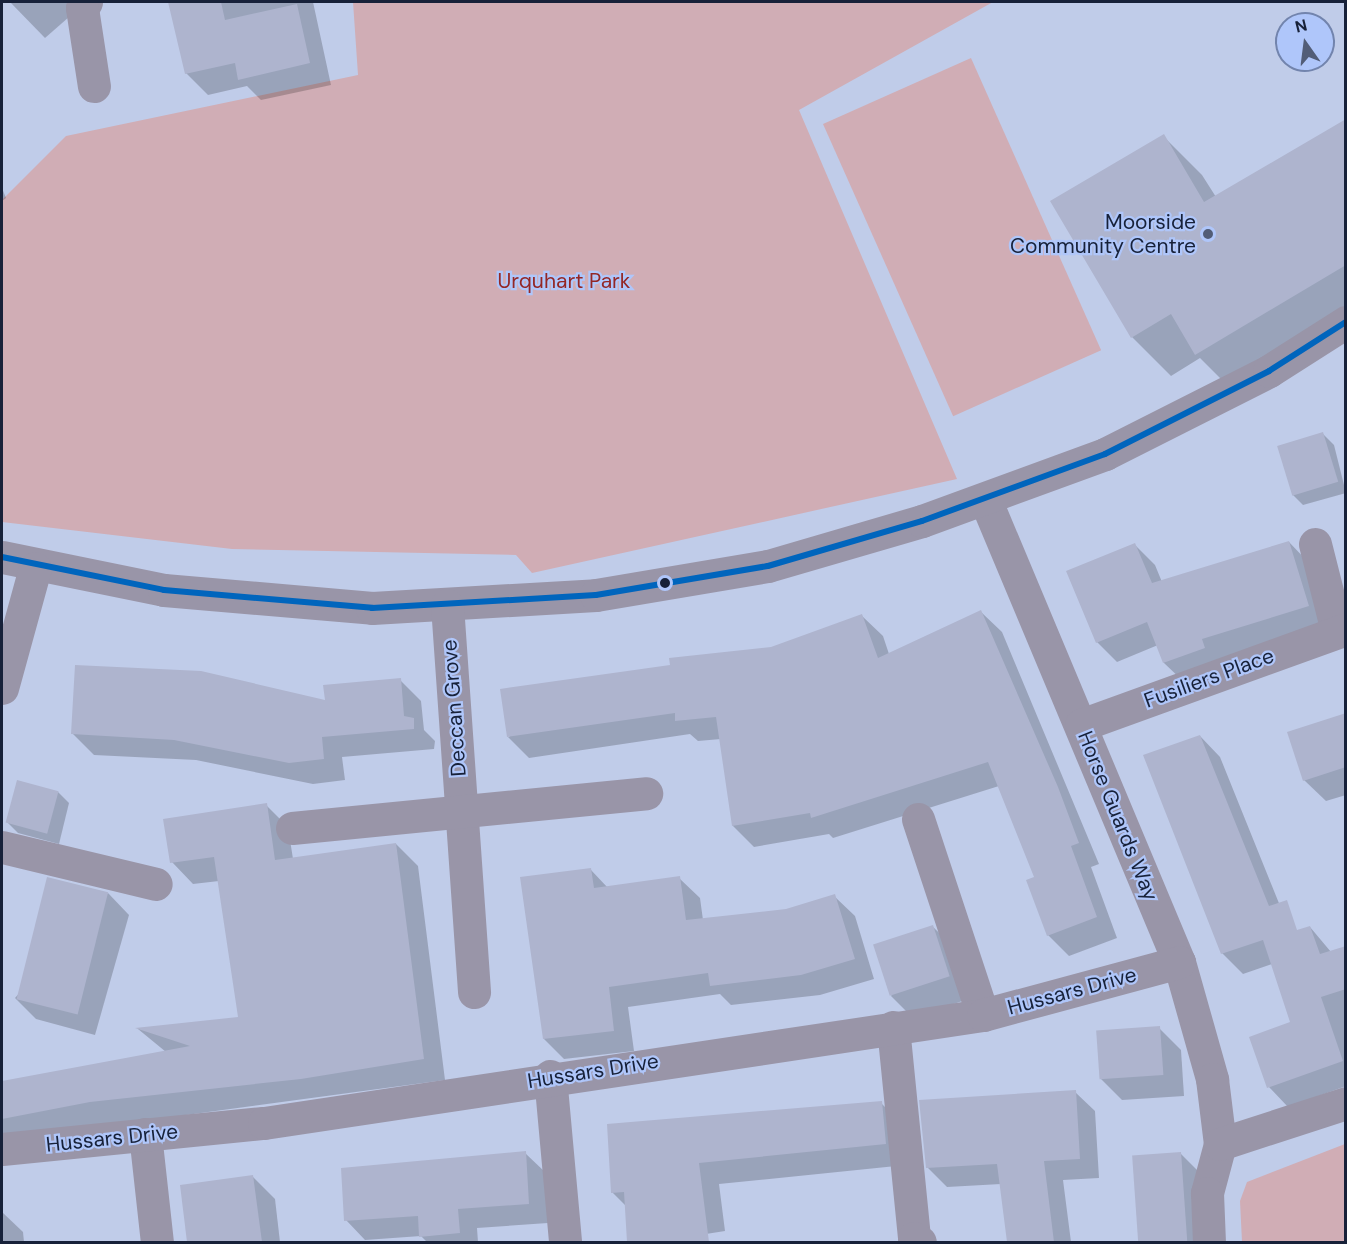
<!DOCTYPE html>
<style>
body{margin:0}
#map{position:relative;width:1347px;height:1244px;overflow:hidden;background:#c0cce9;font-family:"DM Sans",sans-serif}
div>[style]{position:absolute}
.green>*{inset:0;background:#d0adb5;transform-origin:0 0}
.shadow>*{inset:0;background:#0003}
.building>*{inset:0;background:#aeb4ce;transform-origin:0 0}
.minor>*{height:33px;margin:-16.5px;padding:0 16.5px;transform-origin:16.5px;border-radius:16.5px;background:#9995a8}
.bus-1>*{height:6px;margin:-3px;padding:0 3px;transform-origin:3px;border-radius:3px;background:#0065bd}
.dots>*{width:16px;height:16px;translate:-50% -50%;box-sizing:border-box;border:3px solid #afc6fa;border-radius:50%}
span{translate:-50% -50%;white-space:nowrap;text-align:center;line-height:1.15;-webkit-text-stroke:4.5px #afc6fa;paint-order:stroke}
.poi-label{font-size:21px;color:#172139}
.right{translate:-100% -50%;text-align:right}
.park-label{font-size:21px;color:#942725}
.street-label{font-size:21px;color:#172139}
.frame{position:absolute;inset:0;border:3px solid #172139;pointer-events:none}
.north{position:absolute;left:1275px;top:12px;width:60px;height:60px;box-sizing:border-box;background:#afc6fa;border:2px solid #7284ad;border-radius:50%;rotate:346deg;font-size:16px;font-weight:700;line-height:24px;text-align:center;color:#172139}
.north::after{content:'';display:block;margin:auto;width:21px;height:27px;background:#525d77;clip-path:polygon(50% 0,100% 100%,50% 72%,0 100%)}
</style>
<div id="map">
<div class="green">
<i style="clip-path:polygon(353px 2px,993px 2px,799px 110px,957px 479px,532px 573px,516px 555px,232px 549px,2px 522px,2px 200px,66px 136px,358px 75px)"></i>
<i style="left:971px;top:58px;width:320px;height:162px;rotate:66deg"></i>
<i style="clip-path:polygon(1345px 1144px,1345px 1242px,1242px 1242px,1240px 1201px,1247px 1182px)"></i>
</div>
<div class="shadow">
<i style="clip-path:polygon(10px 2px,84px 2px,85px 3px,45px 38px)"></i>
<i style="clip-path:polygon(196px 2px,313px 2px,331px 85px,261px 100px,247px 86px,208px 95px,186px 73px,171px 7px)"></i>
<i style="clip-path:polygon(1346px 120px,1346px 327px,1235px 393px,1200px 358px,1171px 376px,1132px 337px,1163px 136px,1202px 175px,1216px 197px)"></i>
<i style="clip-path:polygon(2px 188px,6px 198px,2px 201px)"></i>
<i style="clip-path:polygon(1323px 434px,1334px 445px,1346px 493px,1303px 505px,1292px 494px)"></i>
<i style="clip-path:polygon(1289px 542px,1309px 563px,1329px 626px,1185px 683px,1164px 663px,1158px 645px,1117px 662px,1097px 642px,1135px 545px,1155px 565px,1162px 582px)"></i>
<i style="clip-path:polygon(981px 612px,1002px 632px,1099px 864px,1091px 867px,1117px 938px,1069px 956px,1048px 935px,1036px 878px,999px 786px,833px 838px,829px 834px,754px 847px,733px 826px,721px 739px,698px 741px,690px 734px,529px 758px,508px 737px,672px 666px,771px 649px,862px 616px,883px 636px,889px 654px)"></i>
<i style="clip-path:polygon(400px 680px,421px 701px,424px 730px,435px 741px,434px 749px,342px 757px,345px 780px,313px 784px,196px 760px,94px 755px,73px 734px,326px 702px)"></i>
<i style="clip-path:polygon(1346px 718px,1346px 795px,1326px 801px,1304px 780px)"></i>
<i style="clip-path:polygon(1200px 736px,1220px 757px,1291px 933px,1310px 927px,1331px 952px,1346px 950px,1346px 1086px,1288px 1107px,1269px 1087px,1251px 1038px,1291px 1023px,1272px 964px,1243px 974px,1222px 953px)"></i>
<i style="clip-path:polygon(58px 792px,69px 803px,59px 844px,18px 833px,8px 823px)"></i>
<i style="clip-path:polygon(266px 805px,288px 827px,293px 859px,396px 844px,418px 866px,445px 1080px,2px 1140px,2px 1082px,166px 1052px,138px 1029px,240px 1018px,219px 881px,193px 884px,172px 862px)"></i>
<i style="clip-path:polygon(591px 870px,608px 888px,679px 878px,700px 898px,703px 920px,786px 910px,834px 896px,855px 916px,874px 979px,820px 995px,731px 1005px,720px 994px,628px 1007px,634px 1051px,564px 1059px,544px 1039px)"></i>
<i style="clip-path:polygon(108px 893px,129px 915px,95px 1035px,36px 1019px,15px 998px)"></i>
<i style="clip-path:polygon(933px 927px,955px 948px,971px 998px,913px 1018px,891px 996px)"></i>
<i style="clip-path:polygon(1159px 1028px,1181px 1050px,1184px 1096px,1122px 1100px,1100px 1078px)"></i>
<i style="clip-path:polygon(1075px 1092px,1095px 1111px,1099px 1178px,1063px 1180px,1071px 1242px,1009px 1242px,1001px 1184px,947px 1187px,927px 1167px)"></i>
<i style="clip-path:polygon(881px 1103px,902px 1124px,906px 1165px,719px 1184px,725px 1231px,706px 1234px,706px 1242px,629px 1242px,626px 1206px,612px 1192px,608px 1126px)"></i>
<i style="clip-path:polygon(525px 1153px,545px 1172px,548px 1223px,477px 1228px,478px 1242px,427px 1242px,421px 1236px,365px 1240px,346px 1220px)"></i>
<i style="clip-path:polygon(1180px 1153px,1202px 1175px,1207px 1242px,1140px 1242px,1133px 1158px)"></i>
<i style="clip-path:polygon(253px 1177px,275px 1199px,280px 1242px,189px 1242px,182px 1187px)"></i>
<i style="clip-path:polygon(2px 1212px,23px 1232px,24px 1242px,2px 1242px)"></i>
</div>
<div class="building">
<i style="clip-path:polygon(168px 2px,221px 2px,225px 20px,297px 4px,310px 63px,238px 80px,235px 63px,185px 74px)"></i>
<i style="clip-path:polygon(1346px 119px,1346px 265px,1195px 355px,1171px 314px,1131px 338px,1050px 201px,1164px 134px,1204px 202px)"></i>
<i style="left:1323px;top:432px;width:52px;height:48px;rotate:73deg"></i>
<i style="clip-path:polygon(1289px 541px,1309px 606px,1202px 639px,1205px 648px,1163px 663px,1147px 622px,1096px 643px,1066px 571px,1135px 543px,1152px 583px)"></i>
<i style="clip-path:polygon(981px 610px,1058px 787px,1079px 843px,1071px 846px,1097px 917px,1047px 936px,1026px 880px,1034px 877px,988px 762px,811px 818px,810px 813px,732px 826px,716px 717px,675px 721px,675px 713px,507px 737px,500px 689px,670px 665px,669px 658px,771px 647px,862px 614px,878px 658px)"></i>
<i style="clip-path:polygon(75px 665px,201px 671px,325px 700px,323px 685px,401px 678px,404px 716px,414px 718px,414px 729px,322px 737px,324px 759px,289px 763px,174px 740px,71px 734px)"></i>
<i style="clip-path:polygon(1346px 713px,1346px 767px,1303px 781px,1287px 732px)"></i>
<i style="clip-path:polygon(1200px 735px,1269px 906px,1287px 900px,1297px 930px,1310px 926px,1320px 954px,1346px 946px,1346px 989px,1321px 997px,1343px 1061px,1267px 1088px,1249px 1037px,1290px 1022px,1263px 940px,1221px 954px,1143px 755px)"></i>
<i style="left:17px;top:780px;width:43px;height:44px;rotate:15deg"></i>
<i style="clip-path:polygon(267px 803px,275px 860px,396px 843px,424px 1059px,301px 1079px,90px 1102px,2px 1119px,2px 1081px,190px 1046px,135px 1028px,238px 1017px,214px 857px,170px 863px,163px 819px)"></i>
<i style="clip-path:polygon(591px 868px,594px 888px,680px 876px,686px 920px,786px 909px,835px 894px,855px 959px,801px 975px,710px 986px,708px 973px,609px 987px,614px 1031px,543px 1039px,520px 877px)"></i>
<i style="left:47px;top:877px;width:63px;height:126px;rotate:14deg"></i>
<i style="left:933px;top:925px;width:54px;height:63px;rotate:72deg"></i>
<i style="left:1160px;top:1026px;width:49px;height:64px;rotate:86deg"></i>
<i style="clip-path:polygon(1076px 1090px,1080px 1159px,1044px 1161px,1054px 1242px,1007px 1242px,997px 1164px,926px 1168px,919px 1100px)"></i>
<i style="clip-path:polygon(882px 1101px,886px 1144px,699px 1163px,709px 1242px,627px 1242px,624px 1192px,611px 1193px,607px 1124px)"></i>
<i style="clip-path:polygon(526px 1151px,529px 1204px,458px 1209px,460px 1233px,419px 1237px,418px 1216px,344px 1221px,341px 1168px)"></i>
<i style="left:1181px;top:1152px;width:90px;height:49px;rotate:86deg"></i>
<i style="clip-path:polygon(253px 1175px,262px 1242px,187px 1242px,180px 1185px)"></i>
</div>
<div class="minor">
<i style="left:86px;top:2px;width:7px;rotate:124deg"></i>
<i style="left:82px;top:8px;width:79px;rotate:81.3deg"></i>
<i style="left:985px;top:499px;width:502px;rotate:67.27deg"></i>
<i style="left:1179px;top:962px;width:122px;rotate:74.2deg"></i>
<i style="left:1212px;top:1079px;width:65px;rotate:83deg"></i>
<i style="left:1220px;top:1144px;width:51px;rotate:104.9deg"></i>
<i style="left:1207px;top:1193px;width:49px;rotate:87.7deg"></i>
<i style="left:1315px;top:544px;width:90px;rotate:75.8deg"></i>
<i style="left:2px;top:557px;width:165px;rotate:11.5deg"></i>
<i style="left:164px;top:590px;width:209px;rotate:4.9deg"></i>
<i style="left:372px;top:608px;width:224px;rotate:-3.3deg"></i>
<i style="left:596px;top:595px;width:174px;rotate:-9.6deg"></i>
<i style="left:768px;top:566px;width:160px;rotate:-16.3deg"></i>
<i style="left:922px;top:521px;width:195px;rotate:-20.1deg"></i>
<i style="left:1105px;top:454px;width:184px;rotate:-26.8deg"></i>
<i style="left:1269px;top:371px;width:91px;rotate:-32.5deg"></i>
<i style="left:447px;top:605px;width:388px;rotate:86deg"></i>
<i style="left:2px;top:688px;width:124px;rotate:-74.6deg"></i>
<i style="left:1081px;top:725px;width:282px;rotate:-19.9deg"></i>
<i style="left:918px;top:819px;width:206px;rotate:71.7deg"></i>
<i style="left:292px;top:828px;width:356px;rotate:-5.6deg"></i>
<i style="left:2px;top:847px;width:158px;rotate:13.5deg"></i>
<i style="left:893px;top:1027px;width:212px;rotate:84.3deg"></i>
<i style="left:914px;top:1238px;width:7px;rotate:34deg"></i>
<i style="left:550px;top:1076px;width:167px;rotate:84.8deg"></i>
<i style="left:145px;top:1134px;width:109px;rotate:83.7deg"></i>
<i style="left:1220px;top:1144px;width:133px;rotate:-18deg"></i>
<i style="left:2px;top:1149px;width:263px;rotate:-5.7deg"></i>
<i style="left:264px;top:1123px;width:727px;rotate:-8.54deg"></i>
<i style="left:983px;top:1015px;width:203px;rotate:-15.1deg"></i>
</div>
<div class="bus-1">
<i style="left:2px;top:557px;width:165px;rotate:11.5deg"></i>
<i style="left:164px;top:590px;width:209px;rotate:4.9deg"></i>
<i style="left:372px;top:608px;width:224px;rotate:-3.3deg"></i>
<i style="left:596px;top:595px;width:174px;rotate:-9.6deg"></i>
<i style="left:768px;top:566px;width:160px;rotate:-16.3deg"></i>
<i style="left:922px;top:521px;width:195px;rotate:-20.1deg"></i>
<i style="left:1105px;top:454px;width:184px;rotate:-26.8deg"></i>
<i style="left:1269px;top:371px;width:91px;rotate:-32.5deg"></i>
</div>
<div class="dots">
<i style="left:1208px;top:234px;background:#525d77"></i>
<i style="left:665px;top:583px;background:#172139"></i>
</div>
<div class="poi-label">
<span class="right" style="left:1196px;top:234px">Moorside<br>Community Centre</span>
</div>
<div class="park-label">
<span style="left:564px;top:281px">Urquhart Park</span>
</div>
<div class="street-label">
<span style="left:1209px;top:678px;rotate:-20deg">Fusiliers Place</span>
<span style="left:454px;top:708px;rotate:-94deg">Deccan Grove</span>
<span style="left:1118px;top:816px;rotate:68deg">Horse Guards Way</span>
<span style="left:1072px;top:991px;rotate:-15deg">Hussars Drive</span>
<span style="left:593px;top:1071px;rotate:-9deg">Hussars Drive</span>
<span style="left:112px;top:1138px;rotate:-6deg">Hussars Drive</span>
</div>
<div class="frame"></div>
<div class="north">N</div>
</div>
